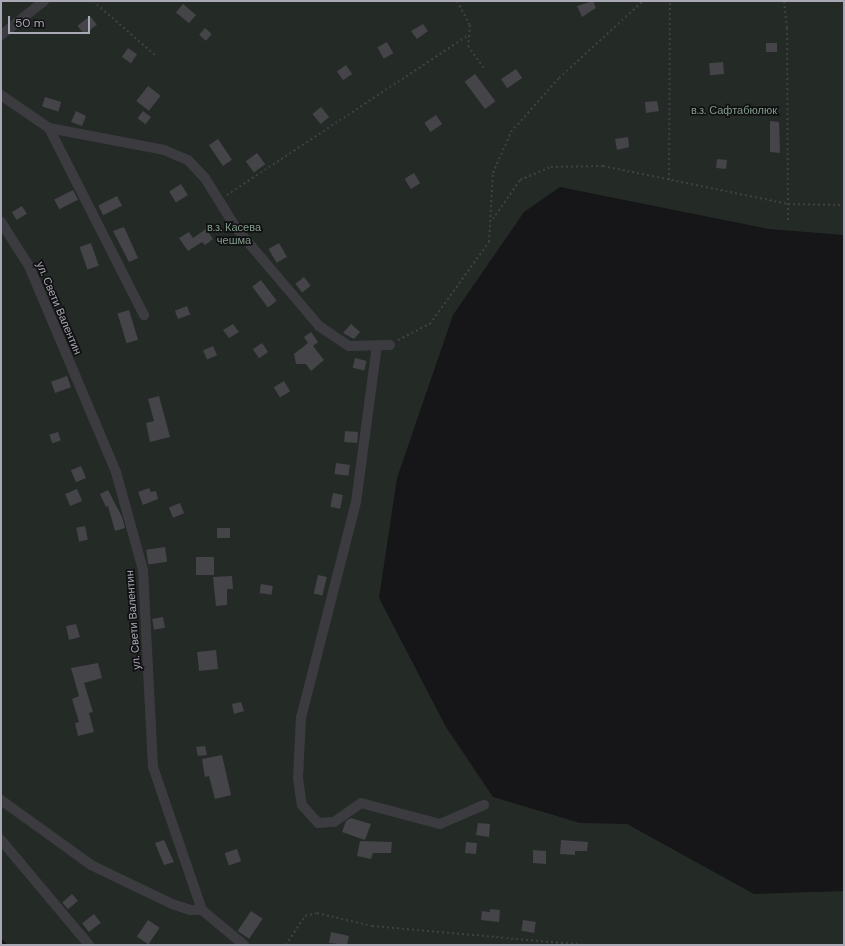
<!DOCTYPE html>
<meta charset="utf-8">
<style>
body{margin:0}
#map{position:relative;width:845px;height:946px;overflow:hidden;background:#161517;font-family:"DM Sans",sans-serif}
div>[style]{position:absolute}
.green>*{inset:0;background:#242b27}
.building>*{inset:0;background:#454449;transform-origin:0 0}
.path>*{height:2px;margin-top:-1px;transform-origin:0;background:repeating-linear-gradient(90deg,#3f3f44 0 2px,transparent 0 5px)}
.street>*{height:10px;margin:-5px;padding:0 5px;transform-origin:5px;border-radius:5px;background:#3c3c40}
span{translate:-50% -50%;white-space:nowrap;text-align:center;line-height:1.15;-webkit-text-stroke:3.5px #111012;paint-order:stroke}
.park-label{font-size:11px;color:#829e8c}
.street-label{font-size:11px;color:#a9a9b5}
.frame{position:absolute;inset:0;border:2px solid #a9a9b5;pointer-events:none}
.scale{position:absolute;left:8px;top:16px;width:82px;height:18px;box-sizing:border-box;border:2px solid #a9a9b5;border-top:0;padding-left:5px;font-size:12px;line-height:14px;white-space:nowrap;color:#a9a9b5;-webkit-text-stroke:3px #111012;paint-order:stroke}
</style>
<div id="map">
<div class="green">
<i style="clip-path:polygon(1px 1px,844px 1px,844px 235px,769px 229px,560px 187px,524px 212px,453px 315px,397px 478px,379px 598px,446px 727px,493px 797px,580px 823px,627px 824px,754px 894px,844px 891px,844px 945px,8px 945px,1px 938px)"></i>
</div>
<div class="building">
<i style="clip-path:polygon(593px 1px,596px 8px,582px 17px,577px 6px)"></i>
<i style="left:183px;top:4px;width:17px;height:11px;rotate:40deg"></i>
<i style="left:90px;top:16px;width:11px;height:16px;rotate:52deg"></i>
<i style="clip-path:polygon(423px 24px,428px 31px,417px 39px,411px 31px)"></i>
<i style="left:205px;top:28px;width:9px;height:9px;rotate:41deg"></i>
<i style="left:387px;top:42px;width:13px;height:11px;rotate:61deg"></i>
<i style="left:777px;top:43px;width:9px;height:11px;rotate:90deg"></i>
<i style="left:128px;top:48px;width:11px;height:11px;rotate:34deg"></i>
<i style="left:723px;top:62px;width:12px;height:14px;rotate:85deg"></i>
<i style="left:346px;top:65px;width:11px;height:11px;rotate:56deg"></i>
<i style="left:516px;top:69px;width:11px;height:18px;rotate:56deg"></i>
<i style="left:475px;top:74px;width:34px;height:13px;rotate:53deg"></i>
<i style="left:148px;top:86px;width:16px;height:19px;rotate:38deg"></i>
<i style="left:45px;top:97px;width:17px;height:10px;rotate:17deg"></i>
<i style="clip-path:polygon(657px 101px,659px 111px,646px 113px,645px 102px)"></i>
<i style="left:321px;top:107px;width:13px;height:11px;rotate:51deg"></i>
<i style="clip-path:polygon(76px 111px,86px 116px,82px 126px,71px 122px)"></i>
<i style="left:143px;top:111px;width:10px;height:9px;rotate:37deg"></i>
<i style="left:436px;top:115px;width:11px;height:14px;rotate:56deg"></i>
<i style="clip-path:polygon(770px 121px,779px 122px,780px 153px,770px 152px)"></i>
<i style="clip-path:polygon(628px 137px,629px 147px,617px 150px,615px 139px)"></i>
<i style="left:218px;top:139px;width:25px;height:11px;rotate:56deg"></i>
<i style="left:257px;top:153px;width:14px;height:14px;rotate:54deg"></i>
<i style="left:717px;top:159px;width:10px;height:9px;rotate:6deg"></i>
<i style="left:414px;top:173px;width:12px;height:11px;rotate:59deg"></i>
<i style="left:181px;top:184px;width:13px;height:14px;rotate:58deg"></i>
<i style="left:73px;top:190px;width:11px;height:21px;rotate:63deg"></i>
<i style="left:117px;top:196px;width:11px;height:21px;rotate:63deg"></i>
<i style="left:22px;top:206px;width:9px;height:12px;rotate:58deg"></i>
<i style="clip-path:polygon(124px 227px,138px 258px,129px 262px,113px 231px)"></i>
<i style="clip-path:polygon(206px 229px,213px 239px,205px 245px,202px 242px,188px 251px,179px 238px,189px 232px,193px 238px)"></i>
<i style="left:91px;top:243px;width:24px;height:12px;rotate:71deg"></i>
<i style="left:279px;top:243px;width:16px;height:12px;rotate:60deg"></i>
<i style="left:304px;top:277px;width:11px;height:11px;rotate:52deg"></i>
<i style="left:261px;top:280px;width:26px;height:11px;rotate:53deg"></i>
<i style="left:187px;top:306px;width:9px;height:13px;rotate:69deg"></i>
<i style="left:129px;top:310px;width:31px;height:12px;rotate:73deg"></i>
<i style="clip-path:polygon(233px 324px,239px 332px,229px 338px,223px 330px)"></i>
<i style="clip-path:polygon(351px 324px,360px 332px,354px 339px,343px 333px)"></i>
<i style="clip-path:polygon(311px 332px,318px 342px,313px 346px,324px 360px,311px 371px,306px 364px,296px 364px,294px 354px,308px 343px,304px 337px)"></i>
<i style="left:262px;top:343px;width:11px;height:11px;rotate:56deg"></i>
<i style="left:213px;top:346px;width:10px;height:11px;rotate:66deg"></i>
<i style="left:355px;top:358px;width:12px;height:10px;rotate:14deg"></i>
<i style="left:67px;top:376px;width:12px;height:17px;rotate:70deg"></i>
<i style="left:284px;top:381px;width:12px;height:12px;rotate:59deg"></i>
<i style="clip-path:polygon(159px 396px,170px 437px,150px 442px,146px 423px,154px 421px,148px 399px)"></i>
<i style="left:345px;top:431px;width:13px;height:11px;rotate:4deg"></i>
<i style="left:58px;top:432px;width:9px;height:9px;rotate:72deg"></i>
<i style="left:336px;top:463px;width:14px;height:11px;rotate:8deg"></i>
<i style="left:81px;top:466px;width:13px;height:11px;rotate:67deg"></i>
<i style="clip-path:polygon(149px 488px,151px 492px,156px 491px,158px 499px,143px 505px,138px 492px)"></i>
<i style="left:77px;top:489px;width:13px;height:13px;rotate:67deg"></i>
<i style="clip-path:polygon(108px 490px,122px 517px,125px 528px,115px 531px,108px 506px,106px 507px,100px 494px)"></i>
<i style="left:333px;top:493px;width:10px;height:14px;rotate:11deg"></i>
<i style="left:180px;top:503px;width:11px;height:12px;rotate:68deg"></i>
<i style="left:85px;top:526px;width:14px;height:9px;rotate:78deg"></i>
<i style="left:217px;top:528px;width:13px;height:10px"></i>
<i style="left:165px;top:547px;width:15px;height:19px;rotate:82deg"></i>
<i style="left:214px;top:557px;width:18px;height:18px;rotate:90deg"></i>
<i style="left:318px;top:575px;width:9px;height:19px;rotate:13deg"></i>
<i style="clip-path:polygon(232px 576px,233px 589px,227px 589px,227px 605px,216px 606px,213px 577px)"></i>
<i style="left:261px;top:584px;width:12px;height:9px;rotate:9deg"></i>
<i style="left:163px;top:617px;width:11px;height:11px;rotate:80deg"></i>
<i style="clip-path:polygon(76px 624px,80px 637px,69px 640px,66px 626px)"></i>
<i style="left:216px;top:650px;width:19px;height:19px;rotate:84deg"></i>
<i style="clip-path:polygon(98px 663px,102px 678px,84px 683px,93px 712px,89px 713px,94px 732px,78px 736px,75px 723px,79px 722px,72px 699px,79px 696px,71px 668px)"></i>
<i style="clip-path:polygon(241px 702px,244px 711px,234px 714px,232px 704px)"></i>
<i style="clip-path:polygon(205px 746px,207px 755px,198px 756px,196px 747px)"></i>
<i style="clip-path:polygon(222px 755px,231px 795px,215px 799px,209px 776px,205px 777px,202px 759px)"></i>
<i style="clip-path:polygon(351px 818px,371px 824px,365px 840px,342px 832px,346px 821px)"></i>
<i style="clip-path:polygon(478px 823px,490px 824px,489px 837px,476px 835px)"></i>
<i style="clip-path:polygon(164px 840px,174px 862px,164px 865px,155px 843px)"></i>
<i style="clip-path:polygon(561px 840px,588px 842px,587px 851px,575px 851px,575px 855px,560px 854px)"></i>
<i style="clip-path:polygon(360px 841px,392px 842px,391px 853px,373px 853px,371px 859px,357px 856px)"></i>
<i style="left:466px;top:842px;width:11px;height:11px;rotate:5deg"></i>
<i style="left:237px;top:849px;width:13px;height:13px;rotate:72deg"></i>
<i style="clip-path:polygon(533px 850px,546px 851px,546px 864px,533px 863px)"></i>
<i style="left:72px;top:894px;width:9px;height:13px;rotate:49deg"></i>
<i style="clip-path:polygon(490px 909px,500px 910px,499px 922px,481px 920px,482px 911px,490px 912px)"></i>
<i style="left:251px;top:911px;width:14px;height:24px;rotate:34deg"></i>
<i style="left:94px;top:914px;width:11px;height:15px;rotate:52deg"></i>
<i style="left:148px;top:920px;width:14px;height:20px;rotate:34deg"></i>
<i style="left:523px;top:920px;width:13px;height:11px;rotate:9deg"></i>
<i style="clip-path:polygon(331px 932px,349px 936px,347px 945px,329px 943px)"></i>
</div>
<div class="path">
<i style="left:93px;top:1px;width:84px;rotate:41.1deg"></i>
<i style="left:457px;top:1px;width:27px;rotate:62deg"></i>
<i style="left:470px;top:25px;width:21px;rotate:95deg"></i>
<i style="left:468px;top:46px;width:29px;rotate:54deg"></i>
<i style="left:784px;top:1px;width:27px;rotate:84deg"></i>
<i style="left:787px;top:28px;width:193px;rotate:89.7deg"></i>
<i style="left:669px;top:180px;width:179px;rotate:-89.7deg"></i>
<i style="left:227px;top:195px;width:290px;rotate:-33.5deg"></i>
<i style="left:493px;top:219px;width:47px;rotate:-55.3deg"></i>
<i style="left:520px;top:180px;width:34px;rotate:-23deg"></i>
<i style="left:551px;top:167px;width:52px;rotate:-1.1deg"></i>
<i style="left:603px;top:166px;width:189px;rotate:11.6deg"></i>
<i style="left:788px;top:204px;width:56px;rotate:1deg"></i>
<i style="left:398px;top:340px;width:36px;rotate:-27deg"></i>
<i style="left:430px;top:324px;width:101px;rotate:-54.3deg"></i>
<i style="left:489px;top:242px;width:69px;rotate:-86.7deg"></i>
<i style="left:493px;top:173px;width:45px;rotate:-66.3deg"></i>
<i style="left:511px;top:132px;width:72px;rotate:-48.4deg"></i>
<i style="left:559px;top:78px;width:114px;rotate:-42.5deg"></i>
<i style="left:286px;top:945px;width:35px;rotate:-57deg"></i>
<i style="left:305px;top:916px;width:12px;rotate:-14deg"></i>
<i style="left:317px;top:913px;width:57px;rotate:13.3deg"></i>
<i style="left:372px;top:926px;width:215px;rotate:5.1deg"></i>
</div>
<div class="street">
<i style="left:1px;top:35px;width:55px;rotate:-38.3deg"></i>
<i style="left:1px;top:95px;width:58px;rotate:34.5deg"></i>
<i style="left:49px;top:128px;width:117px;rotate:10.8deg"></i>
<i style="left:164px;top:150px;width:26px;rotate:23deg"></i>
<i style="left:188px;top:160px;width:25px;rotate:47deg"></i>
<i style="left:205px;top:178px;width:59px;rotate:58.2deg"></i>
<i style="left:236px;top:228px;width:128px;rotate:49.7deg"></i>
<i style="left:319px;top:326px;width:36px;rotate:34deg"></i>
<i style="left:349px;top:346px;width:41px;rotate:-1.4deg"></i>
<i style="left:49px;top:128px;width:210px;rotate:63.1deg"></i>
<i style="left:1px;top:222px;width:52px;rotate:57.5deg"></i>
<i style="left:29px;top:266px;width:224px;rotate:67.1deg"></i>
<i style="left:116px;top:472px;width:102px;rotate:74.6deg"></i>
<i style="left:143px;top:570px;width:197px;rotate:87.1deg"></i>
<i style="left:153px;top:767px;width:151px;rotate:71.1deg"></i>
<i style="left:202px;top:910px;width:55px;rotate:39.8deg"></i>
<i style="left:377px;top:345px;width:158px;rotate:97.6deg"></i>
<i style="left:356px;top:502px;width:222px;rotate:104.3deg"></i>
<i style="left:301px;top:717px;width:61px;rotate:92.8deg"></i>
<i style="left:298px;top:778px;width:27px;rotate:82deg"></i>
<i style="left:302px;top:805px;width:24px;rotate:48deg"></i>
<i style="left:318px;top:823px;width:16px;rotate:-4deg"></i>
<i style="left:334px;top:822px;width:33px;rotate:-35deg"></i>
<i style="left:361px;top:803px;width:82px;rotate:14.9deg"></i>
<i style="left:440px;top:824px;width:48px;rotate:-23.4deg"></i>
<i style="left:1px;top:800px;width:111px;rotate:35.8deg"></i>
<i style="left:91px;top:865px;width:90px;rotate:25.7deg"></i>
<i style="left:172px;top:904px;width:19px;rotate:18deg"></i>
<i style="left:190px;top:910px;width:12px"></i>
<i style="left:1px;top:840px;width:137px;rotate:50deg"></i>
</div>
<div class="park-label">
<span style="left:734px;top:110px">в.з. Сафтабюлюк</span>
<span style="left:234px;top:234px">в.з. Касева<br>чешма</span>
</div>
<div class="street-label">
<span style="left:59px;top:308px;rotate:67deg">ул. Свети Валентин</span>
<span style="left:133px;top:620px;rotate:-94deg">ул. Свети Валентин</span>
</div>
<div class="frame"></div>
<div class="scale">50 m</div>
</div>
